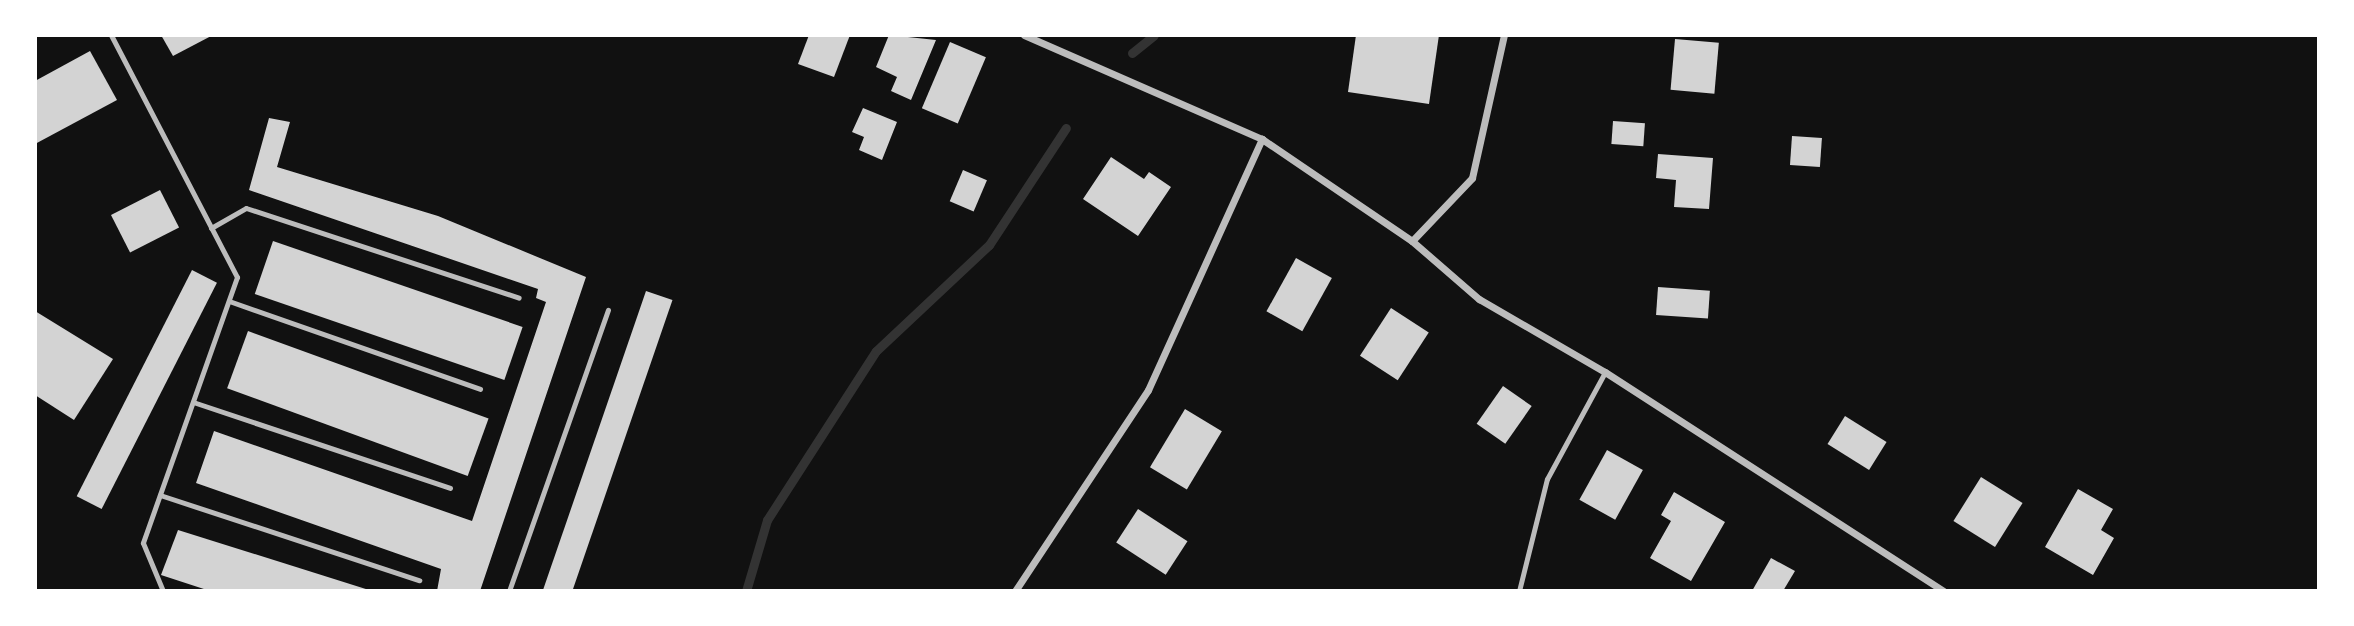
<!DOCTYPE html>
<style>
body{margin:0}
#map{position:relative;width:2354px;height:626px;overflow:hidden;background:#111;font-family:"Alegreya Sans",sans-serif}
div>[style]{position:absolute}
.stream>*{height:9px;margin:-4.5px;padding:0 4.5px;transform-origin:4.5px;border-radius:4.5px;background:#333}
.building>*{inset:0;background:#d3d3d3;transform-origin:0 0}
.service>*{height:5px;margin:-2.5px;padding:0 2.5px;transform-origin:2.5px;border-radius:2.5px;background:#bcbcbc}
.minor>*{height:7px;margin:-3.5px;padding:0 3.5px;transform-origin:3.5px;border-radius:3.5px;background:#bcbcbc}
span{translate:-50% -50%;white-space:nowrap;text-align:center;line-height:1.15;-webkit-text-stroke:7px #fff;paint-order:stroke}
.frame{position:absolute;inset:0;border:37px solid #fff;pointer-events:none}
</style>
<div id="map">
<div class="stream">
<i style="left:1132px;top:53px;width:28px;rotate:-39deg"></i>
<i style="left:746px;top:591px;width:74px;rotate:-73.5deg"></i>
<i style="left:767px;top:520px;width:201px;rotate:-57.2deg"></i>
<i style="left:876px;top:351px;width:155px;rotate:-43.2deg"></i>
<i style="left:989px;top:245px;width:140px;rotate:-56.7deg"></i>
</div>
<div class="building">
<i style="clip-path:polygon(161px 35px,213px 35px,173px 56px)"></i>
<i style="clip-path:polygon(809px 35px,850px 35px,834px 77px,798px 64px)"></i>
<i style="clip-path:polygon(889px 35px,936px 40px,911px 100px,891px 91px,897px 77px,876px 67px)"></i>
<i style="clip-path:polygon(1356px 35px,1439px 35px,1429px 104px,1348px 92px)"></i>
<i style="left:1675px;top:39px;width:44px;height:51px;rotate:5deg"></i>
<i style="left:950px;top:42px;width:39px;height:72px;rotate:23deg"></i>
<i style="clip-path:polygon(90px 51px,117px 100px,35px 144px,35px 81px)"></i>
<i style="clip-path:polygon(863px 108px,897px 122px,882px 160px,859px 150px,864px 137px,852px 132px)"></i>
<i style="clip-path:polygon(269px 118px,290px 122px,277px 167px,438px 216px,586px 277px,480px 591px,437px 591px,441px 569px,196px 483px,214px 431px,472px 521px,546px 302px,536px 298px,538px 289px,249px 190px)"></i>
<i style="left:1613px;top:121px;width:32px;height:23px;rotate:4deg"></i>
<i style="left:1792px;top:136px;width:30px;height:29px;rotate:4deg"></i>
<i style="clip-path:polygon(1658px 154px,1713px 158px,1709px 209px,1674px 207px,1676px 180px,1656px 178px)"></i>
<i style="clip-path:polygon(1111px 157px,1144px 179px,1149px 172px,1171px 187px,1138px 236px,1083px 199px)"></i>
<i style="left:963px;top:170px;width:26px;height:34px;rotate:23deg"></i>
<i style="left:160px;top:190px;width:42px;height:55px;rotate:63deg"></i>
<i style="left:273px;top:241px;width:264px;height:56px;rotate:19deg"></i>
<i style="left:1296px;top:258px;width:41px;height:61px;rotate:29deg"></i>
<i style="left:192px;top:270px;width:28px;height:254px;rotate:27deg"></i>
<i style="left:1658px;top:287px;width:52px;height:28px;rotate:4deg"></i>
<i style="left:646px;top:291px;width:28px;height:319px;rotate:19deg"></i>
<i style="left:1391px;top:308px;width:45px;height:57px;rotate:33deg"></i>
<i style="clip-path:polygon(35px 311px,113px 359px,74px 420px,35px 395px)"></i>
<i style="left:248px;top:331px;width:256px;height:61px;rotate:20deg"></i>
<i style="left:1503px;top:386px;width:35px;height:46px;rotate:35deg"></i>
<i style="left:1185px;top:409px;width:43px;height:68px;rotate:31deg"></i>
<i style="left:1845px;top:416px;width:49px;height:33px;rotate:32deg"></i>
<i style="left:1607px;top:450px;width:41px;height:57px;rotate:29deg"></i>
<i style="left:1981px;top:477px;width:49px;height:52px;rotate:32deg"></i>
<i style="clip-path:polygon(2078px 489px,2113px 509px,2101px 530px,2114px 538px,2093px 575px,2045px 547px)"></i>
<i style="clip-path:polygon(1674px 492px,1725px 522px,1691px 581px,1650px 558px,1671px 521px,1661px 515px)"></i>
<i style="left:1138px;top:509px;width:59px;height:40px;rotate:33deg"></i>
<i style="clip-path:polygon(178px 530px,369px 590px,369px 591px,210px 591px,161px 575px)"></i>
<i style="clip-path:polygon(1771px 558px,1795px 571px,1783px 591px,1752px 591px)"></i>
</div>
<div class="service">
<i style="left:111px;top:35px;width:273px;rotate:62.5deg"></i>
<i style="left:237px;top:277px;width:282px;rotate:109.5deg"></i>
<i style="left:143px;top:543px;width:52px;rotate:67.4deg"></i>
<i style="left:211px;top:228px;width:40px;rotate:-29.7deg"></i>
<i style="left:246px;top:208px;width:287px;rotate:18.2deg"></i>
<i style="left:229px;top:301px;width:266px;rotate:19.3deg"></i>
<i style="left:193px;top:402px;width:271px;rotate:18.5deg"></i>
<i style="left:160px;top:495px;width:273px;rotate:18.2deg"></i>
<i style="left:509px;top:591px;width:298px;rotate:-70.6deg"></i>
<i style="left:1519px;top:591px;width:115px;rotate:-76deg"></i>
<i style="left:1547px;top:479px;width:122px;rotate:-61.5deg"></i>
</div>
<div class="minor">
<i style="left:1024px;top:35px;width:260px;rotate:23.6deg"></i>
<i style="left:1262px;top:139px;width:181px;rotate:34.2deg"></i>
<i style="left:1412px;top:241px;width:89px;rotate:40.9deg"></i>
<i style="left:1479px;top:299px;width:146px;rotate:30.1deg"></i>
<i style="left:1605px;top:372px;width:403px;rotate:32.9deg"></i>
<i style="left:1412px;top:241px;width:87px;rotate:-46.4deg"></i>
<i style="left:1472px;top:178px;width:147px;rotate:-77.4deg"></i>
<i style="left:1015px;top:591px;width:241px;rotate:-56.5deg"></i>
<i style="left:1148px;top:390px;width:276px;rotate:-65.6deg"></i>
</div>
<div class="frame"></div>
</div>
